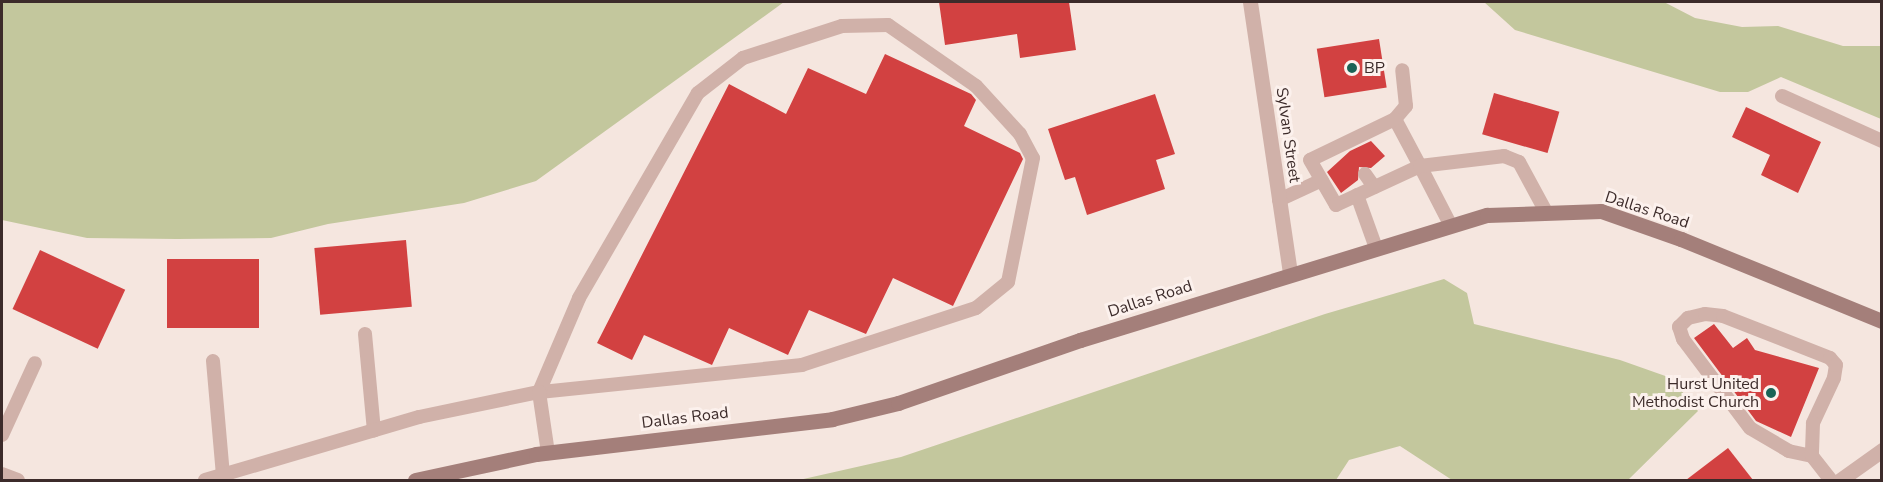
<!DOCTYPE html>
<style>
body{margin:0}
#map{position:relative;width:1883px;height:482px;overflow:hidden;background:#f5e6df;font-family:"Nunito Sans",sans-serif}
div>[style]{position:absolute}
.green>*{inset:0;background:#c3c79d}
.building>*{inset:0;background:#d24141;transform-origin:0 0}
.lane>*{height:14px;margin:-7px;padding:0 7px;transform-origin:7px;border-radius:7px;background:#d0b1a9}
.street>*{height:15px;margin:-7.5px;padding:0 7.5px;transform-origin:7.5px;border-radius:7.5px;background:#d0b1a9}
.secondary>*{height:15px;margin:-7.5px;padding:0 7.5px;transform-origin:7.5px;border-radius:7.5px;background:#a47f7a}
.dots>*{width:16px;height:16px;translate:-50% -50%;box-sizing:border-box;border:3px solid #fcf1ed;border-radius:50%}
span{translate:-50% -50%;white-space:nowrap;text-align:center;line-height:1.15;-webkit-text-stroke:6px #fcf1ed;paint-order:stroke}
.poi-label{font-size:16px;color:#3c2b2a}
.left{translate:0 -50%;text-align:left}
.right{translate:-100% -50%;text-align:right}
.street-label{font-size:16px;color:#3c2b2a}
.frame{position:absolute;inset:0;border:3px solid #3c2b2a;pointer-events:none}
</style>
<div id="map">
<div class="green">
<i style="clip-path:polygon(2px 2px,784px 2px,536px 181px,464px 203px,328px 224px,271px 238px,177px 239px,87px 238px,2px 220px)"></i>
<i style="clip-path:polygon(1484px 2px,1664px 2px,1695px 18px,1742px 27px,1778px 26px,1843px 46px,1881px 46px,1881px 119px,1781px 77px,1748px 92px,1720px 92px,1515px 30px)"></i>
<i style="clip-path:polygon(1444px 279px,1467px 293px,1474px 324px,1620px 360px,1671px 378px,1698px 411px,1628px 480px,1452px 480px,1400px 446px,1349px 460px,1336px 480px,799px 480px,901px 457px,1325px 314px)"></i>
</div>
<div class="building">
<i style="clip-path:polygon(939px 2px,1069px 2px,1076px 50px,1020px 58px,1017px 34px,945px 45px)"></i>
<i style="left:1379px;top:39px;width:49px;height:63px;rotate:81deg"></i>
<i style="clip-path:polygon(885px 54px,971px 94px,976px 100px,964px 126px,1020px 153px,1023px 159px,953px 306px,893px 278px,866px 334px,809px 310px,788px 355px,729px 328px,712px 365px,644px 335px,632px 360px,597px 343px,729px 84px,786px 114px,808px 68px,866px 94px)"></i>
<i style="left:1494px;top:93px;width:68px;height:43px;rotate:16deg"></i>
<i style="clip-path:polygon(1155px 94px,1175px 154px,1156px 160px,1165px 189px,1087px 215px,1075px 177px,1065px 180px,1048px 129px)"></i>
<i style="clip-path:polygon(1746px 107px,1821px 142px,1798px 193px,1761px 175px,1770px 155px,1732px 137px)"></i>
<i style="clip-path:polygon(1371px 141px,1385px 156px,1371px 168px,1359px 167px,1358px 180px,1341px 193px,1327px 172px,1350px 151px)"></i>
<i style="left:406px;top:240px;width:67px;height:92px;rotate:85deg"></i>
<i style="left:40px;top:250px;width:94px;height:65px;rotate:25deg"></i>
<i style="left:259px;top:259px;width:69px;height:92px;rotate:90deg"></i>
<i style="clip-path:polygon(1714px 324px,1733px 348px,1747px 338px,1755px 350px,1819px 368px,1791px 437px,1756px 421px,1694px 338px)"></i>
<i style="clip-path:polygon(1728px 448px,1753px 480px,1686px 480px)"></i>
</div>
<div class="lane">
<i style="left:888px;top:25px;width:107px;rotate:34.7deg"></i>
<i style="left:976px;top:86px;width:65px;rotate:47.5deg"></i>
<i style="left:1020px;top:134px;width:27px;rotate:62deg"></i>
<i style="left:1033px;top:158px;width:126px;rotate:101.4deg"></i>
<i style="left:1008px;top:282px;width:41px;rotate:140.9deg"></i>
<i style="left:976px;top:308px;width:183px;rotate:161.9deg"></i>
<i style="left:802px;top:365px;width:264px;rotate:174.1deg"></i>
<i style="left:539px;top:392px;width:102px;rotate:-66.9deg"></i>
<i style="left:579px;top:298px;width:237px;rotate:-59.9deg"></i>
<i style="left:698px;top:93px;width:57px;rotate:-37.9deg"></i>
<i style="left:743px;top:58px;width:104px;rotate:-17.9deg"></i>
<i style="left:842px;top:26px;width:46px;rotate:-1.2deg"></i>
<i style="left:1782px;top:96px;width:110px;rotate:24.2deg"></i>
<i style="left:1395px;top:119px;width:17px;rotate:-50deg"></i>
<i style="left:1406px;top:106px;width:36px;rotate:-96deg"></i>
<i style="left:1365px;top:174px;width:16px;rotate:55deg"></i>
<i style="left:1357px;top:195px;width:56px;rotate:70.3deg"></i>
<i style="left:1279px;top:200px;width:47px;rotate:-24.9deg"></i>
<i style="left:1451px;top:226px;width:68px;rotate:-117.3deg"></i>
<i style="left:1420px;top:166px;width:53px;rotate:-118deg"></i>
<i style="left:1395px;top:119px;width:94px;rotate:154.2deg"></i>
<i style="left:1310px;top:160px;width:52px;rotate:60deg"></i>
<i style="left:1336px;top:205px;width:93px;rotate:-24.9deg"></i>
<i style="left:1420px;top:166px;width:85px;rotate:-6.8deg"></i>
<i style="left:1504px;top:156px;width:16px;rotate:22deg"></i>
<i style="left:1519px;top:162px;width:55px;rotate:61.6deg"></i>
<i style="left:365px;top:334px;width:97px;rotate:84.7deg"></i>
<i style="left:213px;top:361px;width:114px;rotate:85deg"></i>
<i style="left:2px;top:435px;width:79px;rotate:-65.4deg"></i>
<i style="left:1812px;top:456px;width:24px;rotate:-168deg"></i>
<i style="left:1789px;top:451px;width:45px;rotate:-149.5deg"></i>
<i style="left:1750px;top:428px;width:111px;rotate:-127deg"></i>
<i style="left:1683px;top:339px;width:13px;rotate:-108deg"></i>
<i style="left:1679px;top:327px;width:13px;rotate:-45deg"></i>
<i style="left:1688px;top:318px;width:17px;rotate:-13deg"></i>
<i style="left:1705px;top:314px;width:18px;rotate:6deg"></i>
<i style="left:1723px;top:316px;width:115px;rotate:21.4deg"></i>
<i style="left:1830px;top:358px;width:9px;rotate:49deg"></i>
<i style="left:1836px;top:365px;width:13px;rotate:99deg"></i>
<i style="left:1834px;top:378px;width:50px;rotate:115deg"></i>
<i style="left:1813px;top:423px;width:33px;rotate:92deg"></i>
<i style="left:1812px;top:456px;width:31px;rotate:52deg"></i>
<i style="left:2px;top:474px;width:17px;rotate:21deg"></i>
<i style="left:205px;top:480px;width:223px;rotate:-16.4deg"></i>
<i style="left:419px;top:417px;width:123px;rotate:-11.8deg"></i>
<i style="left:539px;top:392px;width:62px;rotate:81.6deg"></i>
</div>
<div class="street">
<i style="left:1250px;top:2px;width:274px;rotate:81.6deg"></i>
<i style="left:1840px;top:480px;width:52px;rotate:-35.5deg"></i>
</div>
<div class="secondary">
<i style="left:415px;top:480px;width:124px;rotate:-12.1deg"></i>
<i style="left:536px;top:454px;width:298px;rotate:-6.7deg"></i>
<i style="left:832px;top:419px;width:68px;rotate:-13.6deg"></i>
<i style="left:898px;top:403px;width:193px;rotate:-19.1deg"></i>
<i style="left:1080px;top:340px;width:426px;rotate:-17.1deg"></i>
<i style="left:1487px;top:215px;width:114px;rotate:-2deg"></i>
<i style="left:1601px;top:211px;width:85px;rotate:19.3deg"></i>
<i style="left:1681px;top:239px;width:217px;rotate:22.2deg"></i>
</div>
<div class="dots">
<i style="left:1352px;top:68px;background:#1a6356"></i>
<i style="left:1771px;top:393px;background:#1a6356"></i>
</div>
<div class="poi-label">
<span class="left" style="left:1364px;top:68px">BP</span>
<span class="right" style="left:1759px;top:393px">Hurst United<br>Methodist Church</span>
</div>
<div class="street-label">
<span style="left:1288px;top:135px;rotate:82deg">Sylvan Street</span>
<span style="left:1647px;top:210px;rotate:18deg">Dallas Road</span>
<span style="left:1150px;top:299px;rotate:-18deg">Dallas Road</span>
<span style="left:685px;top:418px;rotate:-7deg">Dallas Road</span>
</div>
<div class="frame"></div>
</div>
